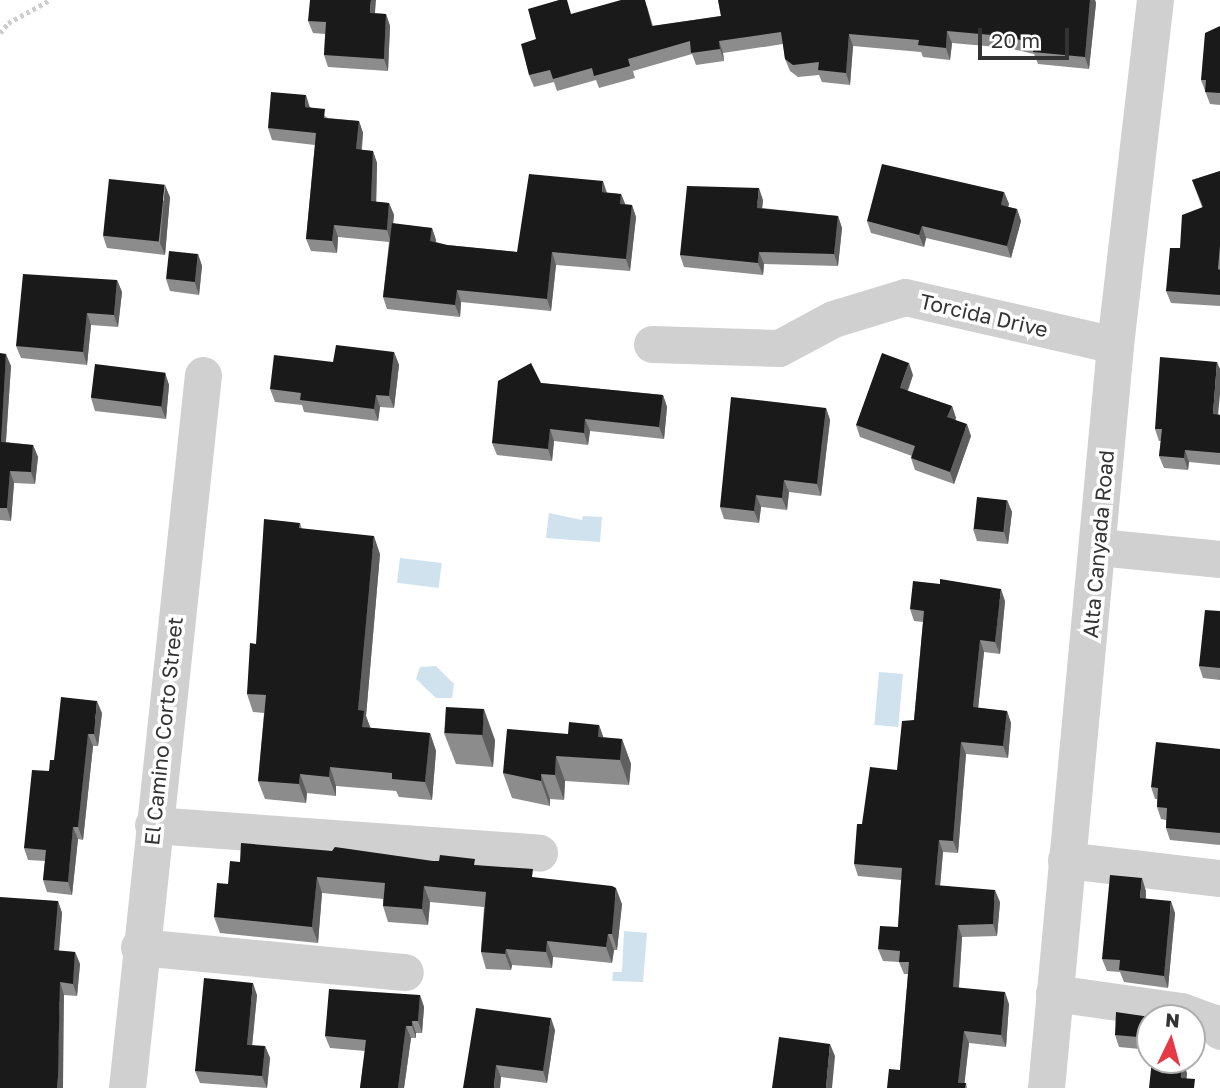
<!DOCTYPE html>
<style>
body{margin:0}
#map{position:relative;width:1220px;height:1088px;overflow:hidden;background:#fff;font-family:"Golos Text",sans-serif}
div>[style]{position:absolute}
.water>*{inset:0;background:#cfe2ee;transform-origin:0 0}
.path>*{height:4.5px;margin-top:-2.25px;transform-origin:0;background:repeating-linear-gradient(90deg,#cdcdcd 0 3.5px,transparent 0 7px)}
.minor>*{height:37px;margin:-18.5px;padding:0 18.5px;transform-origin:18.5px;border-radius:18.5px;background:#d0d0d0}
.wall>*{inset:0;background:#8c8c8c}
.shaded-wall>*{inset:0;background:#5f5f5f}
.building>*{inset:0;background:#1a1a1a;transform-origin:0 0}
span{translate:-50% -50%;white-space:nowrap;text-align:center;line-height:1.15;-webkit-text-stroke:7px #fff;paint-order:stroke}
.street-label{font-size:21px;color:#333}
.north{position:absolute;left:1136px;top:1004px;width:70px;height:70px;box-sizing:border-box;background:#fff;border:2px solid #adadad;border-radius:50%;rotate:5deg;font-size:19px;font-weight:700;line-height:28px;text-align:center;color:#333}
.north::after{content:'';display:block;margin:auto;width:24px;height:32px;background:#e63946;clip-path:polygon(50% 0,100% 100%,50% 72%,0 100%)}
.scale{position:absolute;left:978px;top:28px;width:91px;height:32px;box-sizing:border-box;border:4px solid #333;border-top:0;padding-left:9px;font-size:21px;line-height:24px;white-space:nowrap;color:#333;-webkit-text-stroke:5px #fff;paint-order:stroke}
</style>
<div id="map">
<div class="water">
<i style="clip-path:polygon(549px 513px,582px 520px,583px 516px,602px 517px,600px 542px,546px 538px)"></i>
<i style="left:400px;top:558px;width:42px;height:25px;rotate:7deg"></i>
<i style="clip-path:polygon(436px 666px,454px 684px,452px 698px,436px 698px,416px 679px,420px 667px)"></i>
<i style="left:879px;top:672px;width:24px;height:53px;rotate:5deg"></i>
<i style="clip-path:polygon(624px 931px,647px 933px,643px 982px,612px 981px,613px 972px,622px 972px)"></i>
</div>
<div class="path">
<i style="left:0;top:33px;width:13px;rotate:-51deg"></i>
<i style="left:8px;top:23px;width:48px;rotate:-28.7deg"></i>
</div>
<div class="minor">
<i style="left:652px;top:344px;width:127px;rotate:1.8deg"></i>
<i style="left:779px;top:348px;width:61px;rotate:-28.2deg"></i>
<i style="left:833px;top:319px;width:75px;rotate:-17deg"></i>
<i style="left:905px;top:297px;width:215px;rotate:12.9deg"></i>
<i style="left:1098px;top:547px;width:123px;rotate:5.6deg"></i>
<i style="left:153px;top:825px;width:387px;rotate:4.1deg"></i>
<i style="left:1066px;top:860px;width:155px;rotate:6.7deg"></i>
<i style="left:139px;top:947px;width:267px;rotate:5.4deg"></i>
<i style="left:1054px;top:993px;width:128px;rotate:8.1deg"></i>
<i style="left:1181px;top:1011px;width:33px;rotate:20deg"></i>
<i style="left:1212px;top:1022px;width:12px;rotate:48deg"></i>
<i style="left:127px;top:1088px;width:717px;rotate:-83.92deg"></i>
<i style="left:1046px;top:1088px;width:746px;rotate:-84.69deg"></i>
<i style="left:1115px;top:345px;width:347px;rotate:-83.4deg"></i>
</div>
<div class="wall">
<i style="clip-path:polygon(718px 0,1095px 0,1096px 3px,1089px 69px,1038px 64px,1034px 54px,1008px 48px,952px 43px,950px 60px,923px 57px,921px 52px,853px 46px,850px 85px,822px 82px,819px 75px,798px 77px,790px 71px,785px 59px,783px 44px,723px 53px,724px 61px,696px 65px,692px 54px,633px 71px,635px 78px,599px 88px,596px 80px,557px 91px,554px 82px,534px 87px,529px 75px,536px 39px,647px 6px,653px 26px,721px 16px)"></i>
<i style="clip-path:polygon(375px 13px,386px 14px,390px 26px,388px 71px,328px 67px,324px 55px,325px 34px,313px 33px,308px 21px)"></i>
<i style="clip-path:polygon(1220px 26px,1220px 105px,1210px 104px,1201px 80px)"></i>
<i style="clip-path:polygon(310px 107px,328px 118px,359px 121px,363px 133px,362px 150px,373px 151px,377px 163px,376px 202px,389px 203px,394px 215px,393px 224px,432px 228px,436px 240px,436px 242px,447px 245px,517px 252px,607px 193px,621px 194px,625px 204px,632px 205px,636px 217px,630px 271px,556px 265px,551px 311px,461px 302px,460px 317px,387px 309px,383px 297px,389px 242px,338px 237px,337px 253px,311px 251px,306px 239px,315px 145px,272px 140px,268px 128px)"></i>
<i style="clip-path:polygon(1220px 171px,1220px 306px,1171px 303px,1166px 291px,1180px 248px,1202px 207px,1192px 180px)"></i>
<i style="clip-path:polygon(1004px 192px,1009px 204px,1008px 207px,1017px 209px,1021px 221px,1011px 258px,926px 238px,924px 247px,871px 233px,867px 221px)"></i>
<i style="clip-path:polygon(170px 197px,165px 255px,107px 248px,103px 236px)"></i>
<i style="clip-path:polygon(763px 200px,762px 208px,838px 216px,842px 228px,838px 266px,764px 264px,763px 275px,684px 267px,680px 255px)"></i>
<i style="clip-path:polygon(198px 254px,202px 266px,199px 295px,170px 291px,166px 279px)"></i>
<i style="clip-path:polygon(117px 280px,122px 292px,118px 327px,91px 325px,87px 365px,21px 358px,16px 346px)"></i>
<i style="clip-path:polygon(394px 352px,399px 365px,394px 408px,380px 407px,378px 421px,304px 412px,302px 405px,275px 402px,270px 389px,333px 362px)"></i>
<i style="clip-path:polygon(0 353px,11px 366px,6px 442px,33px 445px,38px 457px,35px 484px,14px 483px,11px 521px,0 520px)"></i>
<i style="clip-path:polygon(165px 373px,169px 385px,166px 419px,95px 411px,91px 398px)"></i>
<i style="clip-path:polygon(913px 375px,908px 391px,952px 406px,956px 418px,955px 420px,971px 436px,954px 484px,915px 470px,911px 458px,912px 456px,860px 437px,856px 425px)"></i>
<i style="clip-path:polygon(541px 383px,663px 395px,667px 407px,664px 439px,590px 431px,588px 445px,554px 441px,552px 461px,497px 455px,492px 443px)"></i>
<i style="clip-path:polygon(826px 408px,830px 420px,821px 496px,789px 492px,787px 510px,761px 507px,759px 523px,724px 519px,720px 507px)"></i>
<i style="clip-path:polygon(1218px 414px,1220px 415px,1220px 465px,1189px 462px,1188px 470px,1164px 468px,1159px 456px,1161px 441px,1159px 441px,1155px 429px)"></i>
<i style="clip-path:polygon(1007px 500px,1012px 512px,1008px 544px,977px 541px,973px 529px)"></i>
<i style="clip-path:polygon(300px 523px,302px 529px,380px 554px,366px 716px,370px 728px,430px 733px,436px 751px,432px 800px,399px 797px,396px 791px,336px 786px,336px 796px,307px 793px,306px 803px,265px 799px,258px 781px,264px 713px,253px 712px,247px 694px,256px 644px)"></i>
<i style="clip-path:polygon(1005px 601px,1000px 654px,984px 652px,978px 708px,1007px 711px,1011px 723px,1008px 758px,966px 754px,958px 853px,943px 852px,940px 886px,1000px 902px,997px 936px,962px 937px,959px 988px,1009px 1004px,1006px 1047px,969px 1043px,964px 1083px,966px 1083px,967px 1088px,887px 1088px,900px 1070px,908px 974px,904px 974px,899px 962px,883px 961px,878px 949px,898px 927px,901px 880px,858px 876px,854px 864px,897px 770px,914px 720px,923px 622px,914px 621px,910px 609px)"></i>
<i style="clip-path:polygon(1220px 611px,1220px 680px,1203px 678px,1199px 666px)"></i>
<i style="clip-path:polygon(446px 707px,495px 740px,493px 767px,456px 764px,444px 733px)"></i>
<i style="clip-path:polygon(102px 713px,98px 746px,93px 746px,83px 840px,78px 839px,72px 895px,47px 892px,43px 880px,45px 861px,28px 860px,24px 848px,54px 760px)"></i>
<i style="clip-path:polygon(599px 725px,603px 737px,622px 739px,631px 764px,629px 785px,565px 781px,564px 800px,550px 799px,550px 806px,512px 798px,503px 773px,568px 734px)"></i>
<i style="clip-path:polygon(1220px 749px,1220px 845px,1170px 840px,1166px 828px,1166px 820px,1161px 819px,1157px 807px,1157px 799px,1155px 799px,1151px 787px)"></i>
<i style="clip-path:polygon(433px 861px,477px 865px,536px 878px,622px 904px,617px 950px,614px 950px,612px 963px,553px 957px,552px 968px,512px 965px,511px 970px,486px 969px,481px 952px,484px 907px,430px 902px,428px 925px,388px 922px,383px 906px,383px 899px,322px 893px,318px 943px,220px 933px,214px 917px,240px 862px)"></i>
<i style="clip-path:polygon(1146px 891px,1146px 899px,1175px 913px,1168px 988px,1124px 982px,1120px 972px,1107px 971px,1102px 959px)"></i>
<i style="clip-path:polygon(58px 901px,62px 913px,59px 951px,75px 952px,80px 964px,77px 996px,64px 995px,0 1088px)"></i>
<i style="clip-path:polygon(257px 995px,252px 1045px,265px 1046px,270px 1058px,267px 1088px,200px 1083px,195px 1071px)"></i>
<i style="clip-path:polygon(420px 995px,424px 1007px,422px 1033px,416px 1033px,416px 1038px,411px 1038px,404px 1088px,360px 1088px,365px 1051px,330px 1048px,325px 1036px)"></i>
<i style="clip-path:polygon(476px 1008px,555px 1030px,547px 1083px,501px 1077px,500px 1088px)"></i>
<i style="clip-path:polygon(1150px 1018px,1150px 1050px,1119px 1047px,1115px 1035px)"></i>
</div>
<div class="shaded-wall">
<i style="clip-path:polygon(371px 0,376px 0,374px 25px,370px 13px)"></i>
<i style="clip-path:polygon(1090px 0,1095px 0,1096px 3px,1089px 69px,1085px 57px)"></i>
<i style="clip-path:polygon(386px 14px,390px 26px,388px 71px,384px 59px)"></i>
<i style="clip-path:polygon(947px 31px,952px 43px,950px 60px,946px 48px)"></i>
<i style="clip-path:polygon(849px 34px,853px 46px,850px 85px,846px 73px)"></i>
<i style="clip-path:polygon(719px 41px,723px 53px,724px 61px,720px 49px)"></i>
<i style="clip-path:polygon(306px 95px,310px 108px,305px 107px)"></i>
<i style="clip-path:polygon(359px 121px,363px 133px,360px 161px,356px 149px)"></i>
<i style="clip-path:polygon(373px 151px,377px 163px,376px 213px,371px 201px)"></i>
<i style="clip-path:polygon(603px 181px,607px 193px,602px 192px)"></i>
<i style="clip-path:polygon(165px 185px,170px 197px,165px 255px,160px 243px)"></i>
<i style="clip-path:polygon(759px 188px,763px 200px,761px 220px,757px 208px)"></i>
<i style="clip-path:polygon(1004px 192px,1009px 204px,1005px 217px,1001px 205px)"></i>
<i style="clip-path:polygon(621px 194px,626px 206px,620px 204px)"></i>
<i style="clip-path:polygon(389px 203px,394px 215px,391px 243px,387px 230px)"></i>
<i style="clip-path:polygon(632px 205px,636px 217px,630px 271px,626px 259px)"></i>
<i style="clip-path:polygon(1017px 209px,1021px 221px,1011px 258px,1007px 246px)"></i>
<i style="clip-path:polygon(838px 216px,842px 228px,838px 266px,834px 254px)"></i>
<i style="clip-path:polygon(334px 225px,338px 237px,337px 253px,332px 241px)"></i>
<i style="clip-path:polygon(922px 226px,926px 238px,924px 247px,919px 235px)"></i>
<i style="clip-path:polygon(432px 228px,436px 240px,434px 253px,430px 241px)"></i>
<i style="clip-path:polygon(552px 252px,556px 265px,551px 311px,547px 299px)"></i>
<i style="clip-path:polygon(759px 252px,764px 264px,763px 275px,758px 263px)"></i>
<i style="clip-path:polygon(198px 254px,202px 266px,199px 295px,195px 283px)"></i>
<i style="clip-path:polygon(117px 280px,122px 292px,118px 327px,114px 315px)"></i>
<i style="clip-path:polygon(457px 290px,461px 302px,460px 317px,455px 305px)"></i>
<i style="clip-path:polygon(87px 313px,91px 325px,87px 365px,83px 352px)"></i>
<i style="clip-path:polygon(394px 352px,399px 365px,394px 408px,389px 396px)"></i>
<i style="clip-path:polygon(6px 354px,11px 366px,5px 454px,1px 442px)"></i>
<i style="clip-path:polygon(1217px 362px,1220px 369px,1220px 394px,1217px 426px,1213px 414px)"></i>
<i style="clip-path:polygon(909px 363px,913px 375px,904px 400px,900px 388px)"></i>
<i style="clip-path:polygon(165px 373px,169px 385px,166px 419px,161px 407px)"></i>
<i style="clip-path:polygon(376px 395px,380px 407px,378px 421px,374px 409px)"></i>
<i style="clip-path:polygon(663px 395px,667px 407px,664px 439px,659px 427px)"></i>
<i style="clip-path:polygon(952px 406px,956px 418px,952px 430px,947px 417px)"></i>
<i style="clip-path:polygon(826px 408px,830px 420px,821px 496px,817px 484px)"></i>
<i style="clip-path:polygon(585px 419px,590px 431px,588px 445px,584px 433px)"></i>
<i style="clip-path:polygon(967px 424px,971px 436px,954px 484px,950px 472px)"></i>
<i style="clip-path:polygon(550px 429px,554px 441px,552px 461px,548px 449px)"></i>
<i style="clip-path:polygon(33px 445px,38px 457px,35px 484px,31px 472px)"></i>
<i style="clip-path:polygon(1185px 450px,1189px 462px,1188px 470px,1184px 458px)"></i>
<i style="clip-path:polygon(10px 471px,14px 483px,11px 521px,7px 508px)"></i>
<i style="clip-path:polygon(784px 480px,789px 492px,787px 510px,782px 498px)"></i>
<i style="clip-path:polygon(756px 495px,761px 507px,759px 523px,754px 511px)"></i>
<i style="clip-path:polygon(1007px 500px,1012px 512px,1008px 544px,1004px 532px)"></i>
<i style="clip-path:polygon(374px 536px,380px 554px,366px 716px,371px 729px,362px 727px,358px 710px)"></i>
<i style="clip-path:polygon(1001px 589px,1005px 601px,1000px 654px,995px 642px)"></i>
<i style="clip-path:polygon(980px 640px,984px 652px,977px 719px,973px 707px)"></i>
<i style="clip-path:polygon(97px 701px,102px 713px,98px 746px,94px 734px)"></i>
<i style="clip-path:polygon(484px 709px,495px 740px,493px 767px,482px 736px)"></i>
<i style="clip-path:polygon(1007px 711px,1011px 723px,1008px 758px,1003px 746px)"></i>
<i style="clip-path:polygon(599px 725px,608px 750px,598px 737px)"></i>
<i style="clip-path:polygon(430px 733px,436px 751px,432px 800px,425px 782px)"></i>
<i style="clip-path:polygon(88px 734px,93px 746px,83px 840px,78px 827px)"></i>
<i style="clip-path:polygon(622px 739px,631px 764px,629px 785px,620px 760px)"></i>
<i style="clip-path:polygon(961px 742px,966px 754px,958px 853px,953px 841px)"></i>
<i style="clip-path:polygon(556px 756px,565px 781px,564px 800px,555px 775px)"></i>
<i style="clip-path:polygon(330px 767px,336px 786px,336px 796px,329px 777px)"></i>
<i style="clip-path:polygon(300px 774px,307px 793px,306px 803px,299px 784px)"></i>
<i style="clip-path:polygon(541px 774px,550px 799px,550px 806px,541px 781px)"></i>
<i style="clip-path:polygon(73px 827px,78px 839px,72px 895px,68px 882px)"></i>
<i style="clip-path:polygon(939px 840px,943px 852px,939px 897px,935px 885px)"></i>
<i style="clip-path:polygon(317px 877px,322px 893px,318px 943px,312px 927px)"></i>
<i style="clip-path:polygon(1142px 878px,1146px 891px,1145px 910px,1140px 898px)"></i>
<i style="clip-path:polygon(424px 886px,430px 902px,428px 925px,422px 909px)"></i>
<i style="clip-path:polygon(616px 888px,622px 904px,617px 950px,612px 934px)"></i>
<i style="clip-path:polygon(995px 890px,1000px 902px,997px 936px,993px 924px)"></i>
<i style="clip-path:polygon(58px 901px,62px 913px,58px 962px,54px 950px)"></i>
<i style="clip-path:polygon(1171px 901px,1175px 913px,1168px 988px,1164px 976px)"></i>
<i style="clip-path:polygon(958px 925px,962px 937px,958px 999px,953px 987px)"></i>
<i style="clip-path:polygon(608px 934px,614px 950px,612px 963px,606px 947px)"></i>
<i style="clip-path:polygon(547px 941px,553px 957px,552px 968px,546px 952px)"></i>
<i style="clip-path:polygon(506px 949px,512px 965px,511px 970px,505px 954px)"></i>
<i style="clip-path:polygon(75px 952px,80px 964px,77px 996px,73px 984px)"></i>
<i style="clip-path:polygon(60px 982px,64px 995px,63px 1088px,57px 1088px)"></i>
<i style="clip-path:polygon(253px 983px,257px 995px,251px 1057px,247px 1045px)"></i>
<i style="clip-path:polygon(1005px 992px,1009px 1004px,1006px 1047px,1001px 1035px)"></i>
<i style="clip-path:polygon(420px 995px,424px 1007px,422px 1033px,418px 1021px)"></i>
<i style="clip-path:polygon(551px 1018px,555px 1030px,547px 1083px,543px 1071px)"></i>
<i style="clip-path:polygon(412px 1021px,416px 1033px,416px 1038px,412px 1026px)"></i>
<i style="clip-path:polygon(406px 1026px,411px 1038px,404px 1088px,398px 1088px)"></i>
<i style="clip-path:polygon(964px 1031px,969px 1043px,964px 1088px,958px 1083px)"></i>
<i style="clip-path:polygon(830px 1044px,835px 1056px,832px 1088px,826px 1088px)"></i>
<i style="clip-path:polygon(265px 1046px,270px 1058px,267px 1088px,262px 1076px)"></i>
<i style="clip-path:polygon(1183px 1061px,1187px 1073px,1186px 1088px,1181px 1078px)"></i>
<i style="clip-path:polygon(496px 1065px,501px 1077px,500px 1088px,494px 1088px)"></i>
</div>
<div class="building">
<i style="clip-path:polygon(310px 0,371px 0,370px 13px,386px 14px,384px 59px,324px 55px,326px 22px,308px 21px)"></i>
<i style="clip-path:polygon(559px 0,567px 0,571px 14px,621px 0,645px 0,652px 26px,721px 16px,718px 0,1090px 0,1085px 57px,1033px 52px,1034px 43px,1003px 36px,947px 31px,946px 48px,918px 45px,919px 40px,849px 34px,846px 73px,818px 70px,819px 62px,793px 65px,785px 59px,781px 32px,719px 41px,720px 49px,691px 53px,690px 41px,628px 59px,630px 66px,594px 76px,592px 68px,553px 79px,550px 70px,529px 75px,521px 44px,536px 39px,528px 9px)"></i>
<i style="clip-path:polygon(1220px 26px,1220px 93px,1205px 92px,1206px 80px,1201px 80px,1205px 33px)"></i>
<i style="clip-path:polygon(271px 92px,306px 95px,305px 107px,325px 109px,324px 118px,359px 121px,356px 149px,373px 151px,371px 201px,389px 203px,387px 230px,334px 225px,332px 241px,306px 239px,316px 133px,268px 128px)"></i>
<i style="clip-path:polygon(882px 164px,1004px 192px,1001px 205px,1017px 209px,1007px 246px,922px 226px,919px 235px,867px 221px)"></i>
<i style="clip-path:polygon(1220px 171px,1220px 245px,1218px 269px,1220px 270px,1220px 295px,1166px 291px,1170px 248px,1180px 248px,1182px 215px,1203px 207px,1192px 180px)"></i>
<i style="clip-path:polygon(529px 174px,603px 181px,602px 192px,621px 194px,620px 204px,632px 205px,626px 259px,552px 252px,547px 299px,457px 290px,455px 305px,383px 297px,392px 223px,432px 228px,430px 241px,447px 245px,517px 252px)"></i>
<i style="left:109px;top:179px;width:56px;height:57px;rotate:6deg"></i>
<i style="clip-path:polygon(687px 186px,759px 188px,757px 208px,838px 216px,834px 254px,759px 252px,758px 263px,680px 255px)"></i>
<i style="left:169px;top:251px;width:29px;height:28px;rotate:6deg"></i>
<i style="clip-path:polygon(23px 274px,117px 280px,114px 315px,87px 313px,83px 352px,16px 346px)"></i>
<i style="clip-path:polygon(336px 345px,394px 352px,389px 396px,376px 395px,374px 409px,300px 400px,301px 393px,270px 389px,274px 355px,333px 362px)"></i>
<i style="clip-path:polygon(0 353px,6px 354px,1px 442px,33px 445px,31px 472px,10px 471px,7px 508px,0 508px)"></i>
<i style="clip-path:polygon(882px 353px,909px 363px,900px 388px,952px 406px,947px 417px,967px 424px,950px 472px,911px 458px,915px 446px,856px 425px)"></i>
<i style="clip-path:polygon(1160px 357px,1217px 362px,1213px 414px,1220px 415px,1220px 453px,1185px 450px,1184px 458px,1159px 456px,1162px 429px,1155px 429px)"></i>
<i style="clip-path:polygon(531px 363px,541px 383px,663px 395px,659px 427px,585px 419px,584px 433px,550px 429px,548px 449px,492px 443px,498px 381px)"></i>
<i style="left:95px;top:364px;width:71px;height:34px;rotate:7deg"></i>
<i style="clip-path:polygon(731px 397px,826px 408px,817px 484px,784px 480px,782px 498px,756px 495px,754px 511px,720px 507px)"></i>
<i style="left:977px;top:497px;width:30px;height:32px;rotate:6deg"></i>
<i style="clip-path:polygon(264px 519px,300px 523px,299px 528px,374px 536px,358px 710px,364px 711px,362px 727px,430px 733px,425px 782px,392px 779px,392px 773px,330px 767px,329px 777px,300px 774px,299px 784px,258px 781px,266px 695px,247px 694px,250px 643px,256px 644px)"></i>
<i style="clip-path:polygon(940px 579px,1001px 589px,995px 642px,980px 640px,973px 707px,1007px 711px,1003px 746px,961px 742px,953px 841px,939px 840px,935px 885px,995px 890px,993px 924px,958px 925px,953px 987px,1005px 992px,1001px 1035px,964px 1031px,958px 1083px,966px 1083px,965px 1088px,887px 1088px,889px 1069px,900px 1070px,909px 962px,899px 962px,900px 951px,878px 949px,880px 926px,898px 927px,902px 868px,854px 864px,857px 824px,862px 824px,870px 767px,897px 770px,902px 721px,914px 720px,924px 611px,910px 609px,913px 581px,940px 584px)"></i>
<i style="clip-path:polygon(1205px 610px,1220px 611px,1220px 668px,1199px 666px)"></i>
<i style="clip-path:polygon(61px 697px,97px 701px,94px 734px,88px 734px,78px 827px,73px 827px,68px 882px,43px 880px,46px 850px,24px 848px,32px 770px,49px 771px,50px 760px,54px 760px)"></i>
<i style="left:446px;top:707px;width:38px;height:26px;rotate:3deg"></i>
<i style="clip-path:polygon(569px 722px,599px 725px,598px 737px,622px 739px,620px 760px,556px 756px,555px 775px,541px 774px,541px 781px,503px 773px,507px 729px,568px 734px)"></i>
<i style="clip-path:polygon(1156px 742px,1220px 749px,1220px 833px,1166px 828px,1167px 808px,1157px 807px,1158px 788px,1151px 787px)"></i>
<i style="clip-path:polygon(241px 843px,332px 851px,335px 847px,433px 861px,439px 861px,440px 855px,475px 859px,474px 865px,533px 869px,532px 877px,612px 886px,616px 888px,612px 934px,608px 934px,606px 947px,547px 941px,546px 952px,506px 949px,505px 954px,481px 952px,486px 892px,424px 886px,422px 909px,383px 906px,385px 883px,317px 877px,312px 927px,214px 917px,217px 883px,228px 884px,230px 861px,240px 862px)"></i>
<i style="clip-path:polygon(1110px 875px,1142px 878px,1140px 898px,1171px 901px,1164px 976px,1119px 970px,1120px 960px,1102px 959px)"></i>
<i style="clip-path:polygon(0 897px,58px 901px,54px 950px,75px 952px,73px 984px,60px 982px,58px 1076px,57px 1088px,0 1088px)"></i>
<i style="clip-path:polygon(204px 978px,253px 983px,247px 1045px,265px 1046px,262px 1076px,195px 1071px)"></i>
<i style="clip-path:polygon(329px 989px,420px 995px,418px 1021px,412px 1021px,412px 1026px,406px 1026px,398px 1088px,360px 1088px,366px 1040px,325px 1036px)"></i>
<i style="clip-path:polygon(476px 1008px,551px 1018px,543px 1071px,496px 1065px,494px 1088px,463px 1088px)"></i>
<i style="clip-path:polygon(1116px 1012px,1157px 1018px,1150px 1018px,1150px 1038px,1115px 1035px)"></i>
<i style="clip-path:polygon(779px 1037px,830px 1044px,826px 1088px,772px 1088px)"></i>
<i style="clip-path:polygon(1152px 1060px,1183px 1061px,1181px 1078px,1195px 1079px,1194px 1088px,1149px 1088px)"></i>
</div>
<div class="street-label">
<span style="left:984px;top:315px;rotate:13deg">Torcida Drive</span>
<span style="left:1098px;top:544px;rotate:-85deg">Alta Canyada Road</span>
<span style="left:163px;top:731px;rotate:-84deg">El Camino Corto Street</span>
</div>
<div class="north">N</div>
<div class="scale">20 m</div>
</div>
